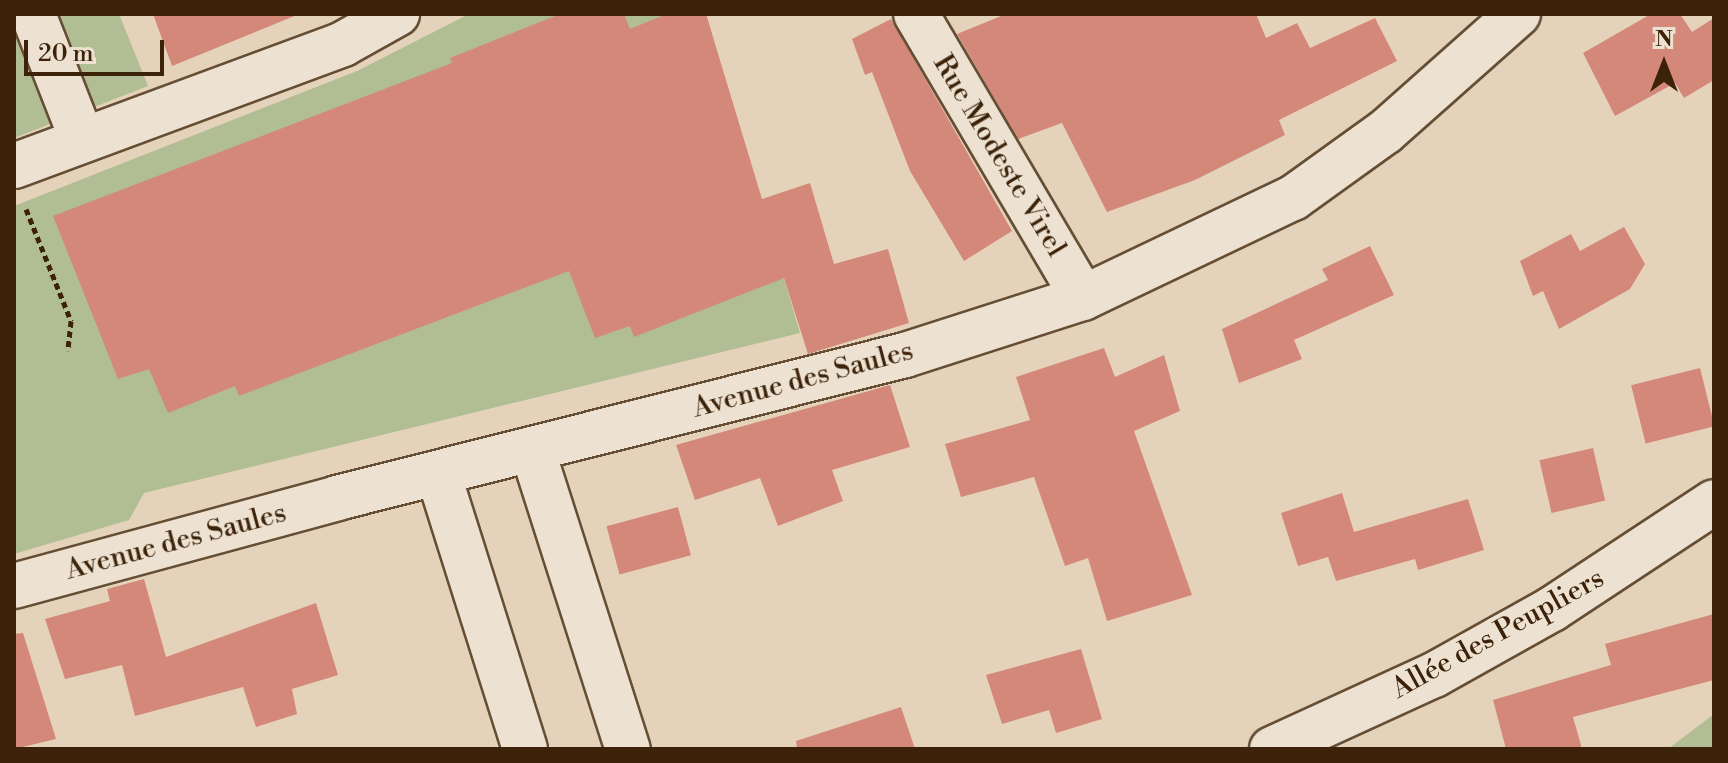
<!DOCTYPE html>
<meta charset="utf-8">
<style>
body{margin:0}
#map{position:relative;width:1728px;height:763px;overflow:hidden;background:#e4d3ba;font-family:"Libre Bodoni",serif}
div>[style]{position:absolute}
.green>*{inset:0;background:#b1bd92}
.building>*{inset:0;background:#d48879;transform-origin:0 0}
.path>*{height:5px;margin-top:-2.5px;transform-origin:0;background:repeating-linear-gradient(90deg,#3b2208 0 6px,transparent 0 10px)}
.roads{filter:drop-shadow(2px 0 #654e34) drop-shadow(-2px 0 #654e34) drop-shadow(0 2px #654e34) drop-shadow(0 -2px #654e34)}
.minor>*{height:44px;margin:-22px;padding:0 22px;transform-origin:22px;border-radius:22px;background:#ede2d2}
span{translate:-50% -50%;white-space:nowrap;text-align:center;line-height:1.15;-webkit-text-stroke:8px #ede2d2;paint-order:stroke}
.street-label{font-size:28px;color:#3b2208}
.frame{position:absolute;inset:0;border:16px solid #3b2208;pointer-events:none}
.north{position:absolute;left:1624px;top:24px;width:80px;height:80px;-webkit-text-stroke:6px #ede2d2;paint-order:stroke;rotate:0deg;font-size:22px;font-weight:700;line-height:32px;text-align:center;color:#3b2208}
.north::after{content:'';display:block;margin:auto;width:28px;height:36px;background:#3b2208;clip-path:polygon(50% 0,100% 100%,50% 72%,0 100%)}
.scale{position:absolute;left:24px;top:40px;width:140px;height:36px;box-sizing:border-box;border:4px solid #3b2208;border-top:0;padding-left:10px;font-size:24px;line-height:28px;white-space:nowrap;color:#3b2208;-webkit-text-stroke:6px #ede2d2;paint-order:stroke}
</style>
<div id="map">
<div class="green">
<i style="clip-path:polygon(14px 14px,119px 14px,148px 86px,14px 138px)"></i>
<i style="clip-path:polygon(469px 14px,706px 14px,800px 333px,144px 493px,129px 520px,14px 554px,14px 206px,357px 71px)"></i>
<i style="clip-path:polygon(1714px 714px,1714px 749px,1668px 749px)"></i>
</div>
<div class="building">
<i style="clip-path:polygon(153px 14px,297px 14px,297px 15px,172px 66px)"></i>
<i style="clip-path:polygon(560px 14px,624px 14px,630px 29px,667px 14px,706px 14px,762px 199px,810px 183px,834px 264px,888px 249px,909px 323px,808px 354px,784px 278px,634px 337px,630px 326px,595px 338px,569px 271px,239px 396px,235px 386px,168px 413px,149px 369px,118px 379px,53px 216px,452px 63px,450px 58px)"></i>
<i style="clip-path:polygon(1006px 14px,1256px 14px,1266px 38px,1297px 23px,1310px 48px,1375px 18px,1397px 61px,1279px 120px,1285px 135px,1195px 180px,1107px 212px,1062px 123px,1018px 139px,957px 34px)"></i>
<i style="clip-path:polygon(1651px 14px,1680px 14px,1692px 32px,1714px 18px,1714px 80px,1684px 98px,1675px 83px,1615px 116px,1583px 53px)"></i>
<i style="clip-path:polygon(891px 19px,1012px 231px,964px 261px,910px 171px,872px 72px,865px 75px,852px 39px)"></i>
<i style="clip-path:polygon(1624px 227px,1645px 264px,1630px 289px,1559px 329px,1543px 291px,1533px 296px,1520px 261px,1571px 234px,1580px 251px)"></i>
<i style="clip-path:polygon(1370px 246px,1394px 295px,1294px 340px,1302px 359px,1239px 383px,1222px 329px,1328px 280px,1322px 269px)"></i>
<i style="clip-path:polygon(1104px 348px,1115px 377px,1164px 355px,1180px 411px,1134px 431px,1192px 595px,1107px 621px,1088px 558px,1065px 566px,1034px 477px,961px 497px,945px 444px,1030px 420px,1016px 377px)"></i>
<i style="left:1700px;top:368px;width:60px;height:71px;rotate:76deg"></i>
<i style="clip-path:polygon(890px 385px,910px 447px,832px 470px,843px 501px,778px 526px,760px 478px,695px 500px,676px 445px)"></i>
<i style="left:1593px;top:448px;width:54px;height:55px;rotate:77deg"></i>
<i style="clip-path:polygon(1342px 493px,1354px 532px,1468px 499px,1484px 550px,1418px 570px,1415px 559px,1336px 581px,1328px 557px,1298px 566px,1281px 513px)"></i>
<i style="left:678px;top:507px;width:50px;height:74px;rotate:75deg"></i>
<i style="clip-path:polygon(144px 579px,166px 657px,316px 603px,338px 675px,292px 689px,297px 714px,256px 727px,243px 687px,135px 716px,122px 665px,65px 679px,45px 619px,110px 601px,107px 589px)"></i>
<i style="clip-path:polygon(1714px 614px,1714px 680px,1573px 717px,1582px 749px,1506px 749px,1493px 700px,1611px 665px,1605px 644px)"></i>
<i style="clip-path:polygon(23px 633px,56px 739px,14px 749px,14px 634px)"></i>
<i style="clip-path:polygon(1081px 649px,1102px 719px,1056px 733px,1049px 710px,1002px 724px,986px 675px)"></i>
<i style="clip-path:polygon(901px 707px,915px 749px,797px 749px,796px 741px)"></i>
</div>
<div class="path">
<i style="left:26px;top:209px;width:121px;rotate:68.1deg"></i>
<i style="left:71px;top:321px;width:30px;rotate:96deg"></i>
</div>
<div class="roads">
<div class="minor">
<i style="left:33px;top:14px;width:134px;rotate:68.6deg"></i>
<i style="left:916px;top:14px;width:329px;rotate:59.5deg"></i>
<i style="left:14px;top:166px;width:351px;rotate:-20.3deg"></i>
<i style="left:343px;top:44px;width:62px;rotate:-29.1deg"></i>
<i style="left:532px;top:449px;width:315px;rotate:72.3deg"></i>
<i style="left:438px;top:473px;width:289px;rotate:72.5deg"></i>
<i style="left:14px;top:586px;width:335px;rotate:-15.2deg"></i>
<i style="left:337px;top:498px;width:586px;rotate:-14.13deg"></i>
<i style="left:905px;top:355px;width:187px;rotate:-17.8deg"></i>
<i style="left:1083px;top:298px;width:233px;rotate:-25.5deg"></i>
<i style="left:1293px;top:198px;width:113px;rotate:-35.7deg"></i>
<i style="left:1385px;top:132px;width:178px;rotate:-41.6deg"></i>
<i style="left:1272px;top:749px;width:178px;rotate:-24.6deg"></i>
<i style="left:1434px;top:675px;width:135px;rotate:-29.2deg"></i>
<i style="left:1552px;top:609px;width:194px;rotate:-33.4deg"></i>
</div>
</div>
<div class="street-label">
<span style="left:999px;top:156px;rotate:59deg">Rue Modeste Virel</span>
<span style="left:803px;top:380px;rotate:-15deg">Avenue des Saules</span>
<span style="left:176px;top:542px;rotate:-15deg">Avenue des Saules</span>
<span style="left:1498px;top:634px;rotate:-29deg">Allée des Peupliers</span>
</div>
<div class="frame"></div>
<div class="north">N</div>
<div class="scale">20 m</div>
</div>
